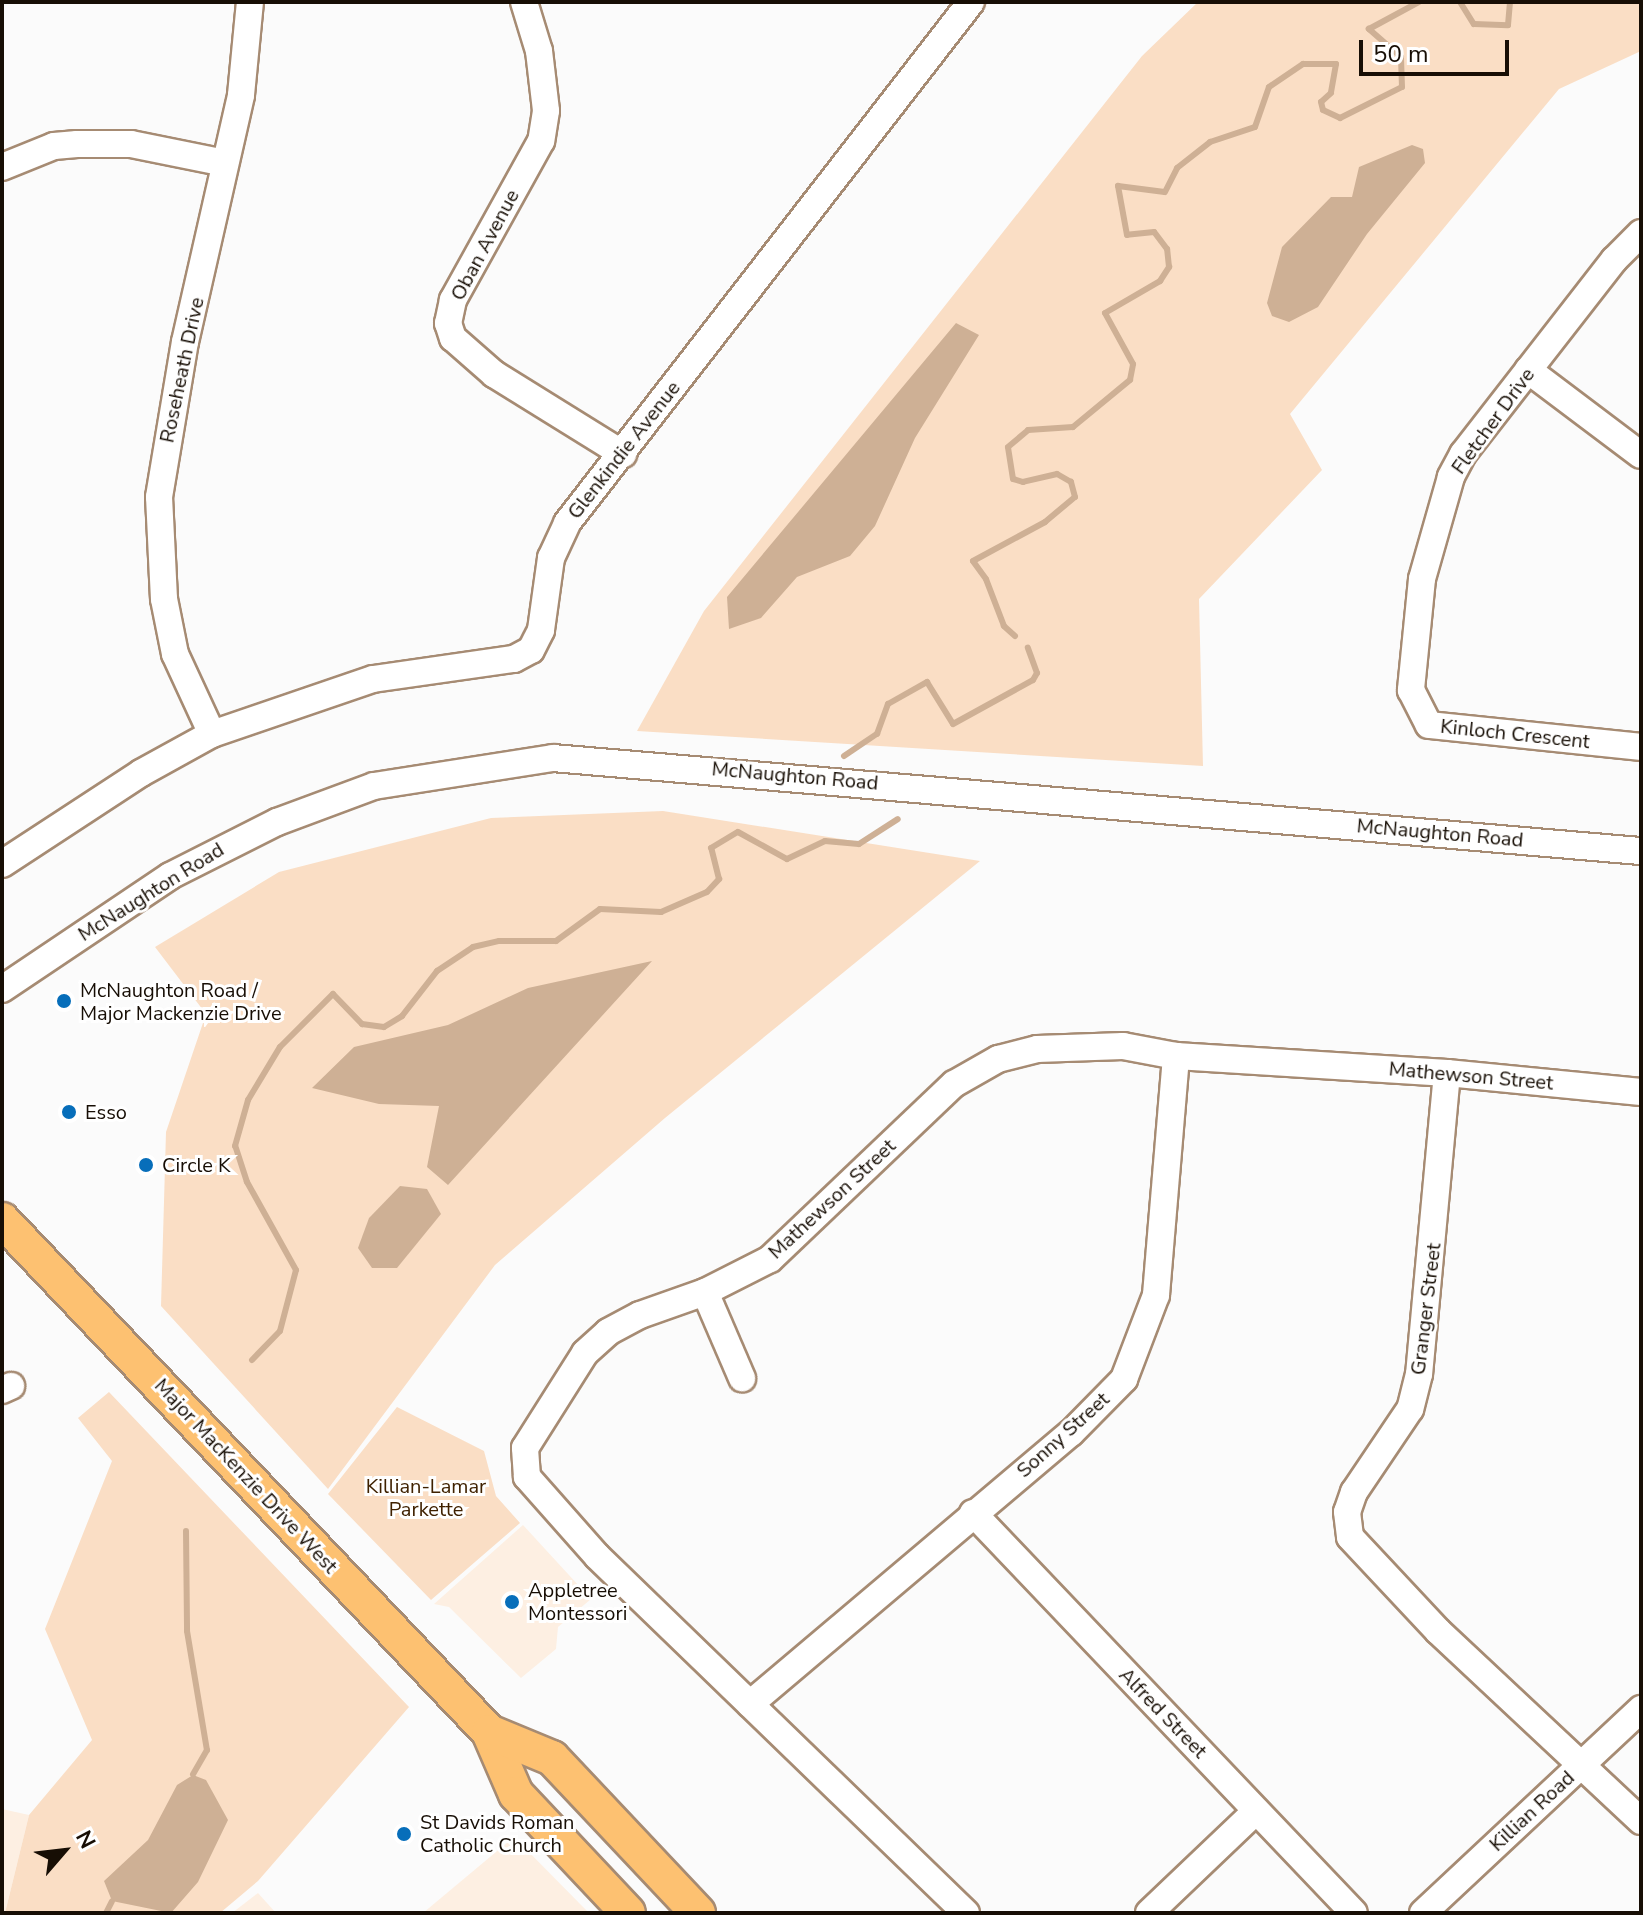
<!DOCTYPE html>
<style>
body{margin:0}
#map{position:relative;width:1643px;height:1915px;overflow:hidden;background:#fbfbfb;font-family:"Nunito Sans",sans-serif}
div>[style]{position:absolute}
.built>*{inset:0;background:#fdefe2}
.green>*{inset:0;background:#fadec5}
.water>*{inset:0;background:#ceb095}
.stream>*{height:6px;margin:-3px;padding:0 3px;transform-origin:3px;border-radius:3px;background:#ceb095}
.roads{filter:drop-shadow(2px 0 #a68b73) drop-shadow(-2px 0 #a68b73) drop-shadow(0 2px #a68b73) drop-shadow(0 -2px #a68b73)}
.minor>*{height:26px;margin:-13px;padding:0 13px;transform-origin:13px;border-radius:13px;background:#fff}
.major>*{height:34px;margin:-17px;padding:0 17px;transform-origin:17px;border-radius:17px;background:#fdc171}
.dots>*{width:22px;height:22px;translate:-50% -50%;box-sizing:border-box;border:4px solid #fff;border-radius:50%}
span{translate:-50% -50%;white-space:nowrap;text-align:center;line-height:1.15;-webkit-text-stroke:6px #fff;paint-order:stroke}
.street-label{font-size:20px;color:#170e05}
.poi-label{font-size:20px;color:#170e05}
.left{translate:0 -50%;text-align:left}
.park-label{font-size:20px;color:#3f2100}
.frame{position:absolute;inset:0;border:4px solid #170e05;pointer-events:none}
.north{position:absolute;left:24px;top:1811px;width:80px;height:80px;-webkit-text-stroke:6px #fff;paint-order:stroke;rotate:62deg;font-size:22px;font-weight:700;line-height:32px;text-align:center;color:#170e05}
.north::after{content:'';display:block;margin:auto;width:28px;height:36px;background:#170e05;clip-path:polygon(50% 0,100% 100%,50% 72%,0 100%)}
.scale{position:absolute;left:1359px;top:40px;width:150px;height:36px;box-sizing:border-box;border:4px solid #170e05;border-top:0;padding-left:10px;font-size:24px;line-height:28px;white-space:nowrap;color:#170e05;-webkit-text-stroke:6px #fff;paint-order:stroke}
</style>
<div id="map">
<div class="built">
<i style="clip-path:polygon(523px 1525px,591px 1599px,558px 1627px,556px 1649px,521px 1678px,449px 1607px,434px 1604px)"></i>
<i style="clip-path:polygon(2px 1809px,29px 1815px,5px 1913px,2px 1913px)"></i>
<i style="clip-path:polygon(514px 1837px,589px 1913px,423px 1913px)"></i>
<i style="clip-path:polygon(258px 1893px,276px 1913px,232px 1913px)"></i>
</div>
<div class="green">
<i style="clip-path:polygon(1198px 2px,1641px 2px,1641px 51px,1559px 89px,1290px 414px,1322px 470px,1199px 599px,1203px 766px,637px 731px,704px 611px,1142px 56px)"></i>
<i style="clip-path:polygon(663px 811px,980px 861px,665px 1118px,495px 1265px,328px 1489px,161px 1306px,166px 1132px,206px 1014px,155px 947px,279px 872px,491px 818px)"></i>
<i style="clip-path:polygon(109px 1392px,409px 1707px,258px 1881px,220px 1913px,5px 1913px,29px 1815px,92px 1740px,45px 1629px,112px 1461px,78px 1418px)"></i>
<i style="clip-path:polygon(397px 1407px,484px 1451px,496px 1496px,520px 1523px,431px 1600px,328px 1494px)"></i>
</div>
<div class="water">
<i style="clip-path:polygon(1412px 145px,1423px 149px,1425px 163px,1367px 234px,1318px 307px,1289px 322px,1272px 316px,1267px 303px,1282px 247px,1331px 197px,1352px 197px,1359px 167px)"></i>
<i style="clip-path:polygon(956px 323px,979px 335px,915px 438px,875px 526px,850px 556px,797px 577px,761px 618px,729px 629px,727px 597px)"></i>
<i style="clip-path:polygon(652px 961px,448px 1185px,427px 1167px,439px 1106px,379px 1104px,312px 1088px,354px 1047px,448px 1025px,528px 988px)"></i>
<i style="clip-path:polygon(400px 1186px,427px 1189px,441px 1214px,397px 1268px,372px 1268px,358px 1248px,369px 1218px)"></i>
<i style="clip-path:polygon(193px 1775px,206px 1780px,228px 1820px,198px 1882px,171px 1913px,112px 1901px,104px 1881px,148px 1840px,177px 1785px)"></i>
</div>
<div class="stream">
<i style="left:1460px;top:2px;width:26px;rotate:58deg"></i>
<i style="left:1474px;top:24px;width:34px;rotate:2deg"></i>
<i style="left:1508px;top:25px;width:23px;rotate:-85deg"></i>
<i style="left:1015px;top:636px;width:15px;rotate:-138deg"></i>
<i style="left:1004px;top:626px;width:50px;rotate:-111deg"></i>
<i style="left:986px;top:579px;width:22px;rotate:-126deg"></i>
<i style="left:973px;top:561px;width:82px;rotate:-28.4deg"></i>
<i style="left:1045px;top:522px;width:39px;rotate:-40deg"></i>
<i style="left:1075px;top:497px;width:16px;rotate:-105deg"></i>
<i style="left:1071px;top:482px;width:16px;rotate:-150deg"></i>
<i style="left:1057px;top:474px;width:35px;rotate:167deg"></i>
<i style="left:1023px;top:482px;width:10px;rotate:-163deg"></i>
<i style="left:1013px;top:479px;width:32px;rotate:-99deg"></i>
<i style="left:1008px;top:447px;width:26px;rotate:-40deg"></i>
<i style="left:1028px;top:430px;width:45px;rotate:-3.8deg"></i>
<i style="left:1073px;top:427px;width:74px;rotate:-39.5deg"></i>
<i style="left:1130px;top:380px;width:16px;rotate:-79deg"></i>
<i style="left:1133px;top:364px;width:58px;rotate:-118.8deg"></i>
<i style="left:1105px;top:313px;width:64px;rotate:-30.2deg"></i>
<i style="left:1160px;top:281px;width:17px;rotate:-57deg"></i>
<i style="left:1169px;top:267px;width:18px;rotate:-96deg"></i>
<i style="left:1167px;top:249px;width:21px;rotate:-127deg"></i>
<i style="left:1154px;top:232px;width:27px;rotate:174deg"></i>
<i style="left:1127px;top:235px;width:50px;rotate:-100.4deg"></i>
<i style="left:1118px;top:186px;width:47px;rotate:7.3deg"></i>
<i style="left:1165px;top:192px;width:27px;rotate:-63deg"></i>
<i style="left:1177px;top:168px;width:42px;rotate:-38.2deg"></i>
<i style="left:1210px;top:142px;width:47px;rotate:-18.4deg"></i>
<i style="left:1255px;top:127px;width:42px;rotate:-70.7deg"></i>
<i style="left:1269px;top:87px;width:41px;rotate:-34.1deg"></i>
<i style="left:1303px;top:64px;width:33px"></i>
<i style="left:1336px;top:64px;width:29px;rotate:100deg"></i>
<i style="left:1331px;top:93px;width:13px;rotate:138deg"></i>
<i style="left:1321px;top:102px;width:8px;rotate:76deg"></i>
<i style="left:1323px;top:110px;width:19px;rotate:25deg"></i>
<i style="left:1340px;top:118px;width:69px;rotate:-26.6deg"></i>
<i style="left:1402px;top:87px;width:30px;rotate:-92deg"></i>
<i style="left:1401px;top:57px;width:43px;rotate:-138.8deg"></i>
<i style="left:1369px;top:29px;width:57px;rotate:-28.4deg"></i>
<i style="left:844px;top:756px;width:40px;rotate:-34deg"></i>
<i style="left:877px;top:734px;width:32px;rotate:-70deg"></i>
<i style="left:888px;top:704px;width:45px;rotate:-29.4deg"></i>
<i style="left:927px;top:682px;width:49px;rotate:58.2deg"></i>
<i style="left:953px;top:724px;width:91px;rotate:-28.8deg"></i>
<i style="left:1033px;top:680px;width:8px;rotate:-60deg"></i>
<i style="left:1037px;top:673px;width:27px;rotate:-110deg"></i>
<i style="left:252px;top:1360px;width:40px;rotate:-46deg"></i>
<i style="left:280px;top:1331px;width:63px;rotate:-75.3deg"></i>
<i style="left:296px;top:1270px;width:101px;rotate:-119.1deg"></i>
<i style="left:247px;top:1182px;width:38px;rotate:-108deg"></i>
<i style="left:235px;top:1146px;width:48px;rotate:-74.2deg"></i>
<i style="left:248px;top:1100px;width:62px;rotate:-58.9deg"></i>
<i style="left:280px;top:1047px;width:75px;rotate:-45deg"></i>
<i style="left:333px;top:994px;width:42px;rotate:46deg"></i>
<i style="left:362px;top:1024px;width:22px;rotate:8deg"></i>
<i style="left:384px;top:1027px;width:21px;rotate:-31deg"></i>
<i style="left:402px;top:1016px;width:57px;rotate:-52.1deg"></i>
<i style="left:437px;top:971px;width:43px;rotate:-33.7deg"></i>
<i style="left:473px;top:947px;width:27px;rotate:-13deg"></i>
<i style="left:499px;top:941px;width:57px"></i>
<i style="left:556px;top:941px;width:54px;rotate:-36deg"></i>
<i style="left:600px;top:909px;width:61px;rotate:2.8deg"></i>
<i style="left:661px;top:912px;width:50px;rotate:-23.5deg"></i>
<i style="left:707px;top:892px;width:18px;rotate:-47deg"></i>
<i style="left:719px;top:879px;width:32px;rotate:-104deg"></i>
<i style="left:711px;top:848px;width:31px;rotate:-31deg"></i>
<i style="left:738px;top:832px;width:56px;rotate:28.9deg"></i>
<i style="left:787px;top:859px;width:42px;rotate:-25.3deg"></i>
<i style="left:825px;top:841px;width:34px;rotate:5deg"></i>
<i style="left:859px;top:844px;width:46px;rotate:-32.7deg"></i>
<i style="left:186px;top:1531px;width:100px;rotate:89.4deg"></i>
<i style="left:187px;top:1631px;width:121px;rotate:80.5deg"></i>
<i style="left:207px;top:1750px;width:28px;rotate:120deg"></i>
<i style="left:106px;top:1913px;width:13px;rotate:-63deg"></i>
</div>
<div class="roads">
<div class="minor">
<i style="left:524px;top:2px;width:51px;rotate:73deg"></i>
<i style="left:539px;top:51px;width:60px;rotate:83.3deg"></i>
<i style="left:546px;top:111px;width:30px;rotate:99deg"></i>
<i style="left:541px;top:141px;width:182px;rotate:119deg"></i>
<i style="left:453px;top:300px;width:24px;rotate:102deg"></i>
<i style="left:448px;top:323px;width:16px;rotate:72deg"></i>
<i style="left:453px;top:338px;width:55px;rotate:41.3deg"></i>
<i style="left:494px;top:374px;width:152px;rotate:31.8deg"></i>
<i style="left:2px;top:167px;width:56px;rotate:-22deg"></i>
<i style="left:54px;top:146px;width:23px;rotate:-5deg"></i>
<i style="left:77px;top:144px;width:54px"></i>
<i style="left:131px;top:144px;width:96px;rotate:11.4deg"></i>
<i style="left:1641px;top:233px;width:38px;rotate:135deg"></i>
<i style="left:1614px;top:260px;width:246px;rotate:127.9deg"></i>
<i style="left:1463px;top:454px;width:26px;rotate:118deg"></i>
<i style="left:1451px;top:477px;width:106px;rotate:105.9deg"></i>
<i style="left:1422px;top:579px;width:112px;rotate:95.7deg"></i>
<i style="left:1411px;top:690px;width:39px;rotate:63deg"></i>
<i style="left:1429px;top:725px;width:213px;rotate:5.9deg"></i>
<i style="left:1528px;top:370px;width:141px;rotate:37deg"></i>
<i style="left:212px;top:734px;width:88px;rotate:-114.8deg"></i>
<i style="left:175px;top:654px;width:56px;rotate:-101.3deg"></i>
<i style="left:164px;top:599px;width:102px;rotate:-92.8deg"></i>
<i style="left:159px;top:497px;width:157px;rotate:-80.5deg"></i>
<i style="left:185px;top:342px;width:253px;rotate:-77.2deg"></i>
<i style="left:241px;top:95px;width:93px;rotate:-84.5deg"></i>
<i style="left:2px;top:864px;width:166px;rotate:-33.2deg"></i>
<i style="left:141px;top:773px;width:81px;rotate:-28.8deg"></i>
<i style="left:212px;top:734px;width:170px;rotate:-18.9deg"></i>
<i style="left:373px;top:679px;width:142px;rotate:-8.1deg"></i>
<i style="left:514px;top:659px;width:19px;rotate:-28deg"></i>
<i style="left:531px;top:650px;width:22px;rotate:-63deg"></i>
<i style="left:541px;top:630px;width:73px;rotate:-82.1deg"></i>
<i style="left:551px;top:558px;width:38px;rotate:-65deg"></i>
<i style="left:567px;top:523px;width:659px;rotate:-52.21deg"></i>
<i style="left:2px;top:989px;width:202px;rotate:-33.9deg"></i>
<i style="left:170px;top:876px;width:120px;rotate:-26.8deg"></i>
<i style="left:277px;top:822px;width:103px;rotate:-20.4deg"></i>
<i style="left:374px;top:786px;width:181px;rotate:-8.9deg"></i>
<i style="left:553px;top:758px;width:1092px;rotate:4.89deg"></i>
<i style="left:1447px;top:1073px;width:302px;rotate:95.3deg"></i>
<i style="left:1419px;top:1374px;width:36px;rotate:104deg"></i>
<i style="left:1410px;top:1409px;width:100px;rotate:124deg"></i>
<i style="left:1354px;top:1492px;width:21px;rotate:109deg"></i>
<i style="left:1347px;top:1512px;width:25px;rotate:83deg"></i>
<i style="left:1350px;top:1537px;width:129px;rotate:46.9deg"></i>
<i style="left:1438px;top:1631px;width:278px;rotate:43.1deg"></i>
<i style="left:705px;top:1292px;width:94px;rotate:66.7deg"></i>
<i style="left:2px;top:1390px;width:10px;rotate:-24deg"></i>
<i style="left:973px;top:1513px;width:552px;rotate:46.39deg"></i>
<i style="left:750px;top:1704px;width:420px;rotate:-40.2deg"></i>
<i style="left:1071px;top:1433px;width:76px;rotate:-45.5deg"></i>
<i style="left:1124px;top:1379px;width:90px;rotate:-69.1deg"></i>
<i style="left:1156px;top:1295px;width:240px;rotate:-85.2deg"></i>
<i style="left:966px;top:1913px;width:513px;rotate:-135.95deg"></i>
<i style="left:597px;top:1556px;width:106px;rotate:-131.5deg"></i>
<i style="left:527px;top:1477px;width:29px;rotate:-94deg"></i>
<i style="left:525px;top:1448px;width:112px;rotate:-57.7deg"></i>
<i style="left:585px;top:1353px;width:31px;rotate:-42deg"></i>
<i style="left:608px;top:1332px;width:36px;rotate:-28deg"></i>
<i style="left:640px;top:1315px;width:69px;rotate:-19.5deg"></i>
<i style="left:705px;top:1292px;width:73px;rotate:-26.9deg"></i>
<i style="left:770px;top:1259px;width:254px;rotate:-43.6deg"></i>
<i style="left:954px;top:1084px;width:51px;rotate:-29.6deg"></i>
<i style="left:998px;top:1059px;width:40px;rotate:-14.4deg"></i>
<i style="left:1037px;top:1049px;width:86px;rotate:-2deg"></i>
<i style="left:1123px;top:1046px;width:54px;rotate:10.7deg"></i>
<i style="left:1176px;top:1056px;width:272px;rotate:3.6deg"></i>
<i style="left:1447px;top:1073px;width:195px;rotate:5.6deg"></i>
<i style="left:1149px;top:1913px;width:148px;rotate:-43.6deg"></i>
<i style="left:1423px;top:1913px;width:299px;rotate:-43.1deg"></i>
</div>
<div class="major">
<i style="left:2px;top:1220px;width:707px;rotate:46.43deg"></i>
<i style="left:489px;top:1732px;width:68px;rotate:66.5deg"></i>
<i style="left:516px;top:1794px;width:163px;rotate:46.7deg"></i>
<i style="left:489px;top:1732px;width:68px;rotate:22.4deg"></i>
<i style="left:552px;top:1758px;width:213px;rotate:46.7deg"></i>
</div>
</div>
<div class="dots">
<i style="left:64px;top:1001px;background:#076eba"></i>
<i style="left:69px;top:1112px;background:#076eba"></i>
<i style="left:146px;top:1165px;background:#076eba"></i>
<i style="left:512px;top:1602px;background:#076eba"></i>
<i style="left:404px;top:1834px;background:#076eba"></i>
</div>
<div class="street-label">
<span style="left:485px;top:245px;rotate:-62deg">Oban Avenue</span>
<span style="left:182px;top:370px;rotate:-78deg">Roseheath Drive</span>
<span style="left:1493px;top:421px;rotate:-54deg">Fletcher Drive</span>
<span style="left:624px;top:450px;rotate:-52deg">Glenkindie Avenue</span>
<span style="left:1515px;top:734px;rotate:6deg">Kinloch Crescent</span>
<span style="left:795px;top:776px;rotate:5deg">McNaughton Road</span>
<span style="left:1440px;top:833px;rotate:5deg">McNaughton Road</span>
<span style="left:151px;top:892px;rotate:-32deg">McNaughton Road</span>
<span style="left:1471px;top:1076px;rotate:5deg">Mathewson Street</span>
<span style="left:832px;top:1199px;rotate:-43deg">Mathewson Street</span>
<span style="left:1426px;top:1309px;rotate:-83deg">Granger Street</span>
<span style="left:1063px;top:1435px;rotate:-42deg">Sonny Street</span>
<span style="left:246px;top:1476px;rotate:47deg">Major MacKenzie Drive West</span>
<span style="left:1163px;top:1713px;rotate:46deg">Alfred Street</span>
<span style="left:1532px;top:1811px;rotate:-43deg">Killian Road</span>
</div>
<div class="poi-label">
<span class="left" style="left:80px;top:1002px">McNaughton Road /<br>Major Mackenzie Drive</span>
<span class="left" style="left:85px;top:1112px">Esso</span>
<span class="left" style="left:162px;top:1165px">Circle K</span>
<span class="left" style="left:528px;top:1602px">Appletree<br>Montessori</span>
<span class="left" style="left:420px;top:1834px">St Davids Roman<br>Catholic Church</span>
</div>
<div class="park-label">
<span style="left:426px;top:1498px">Killian-Lamar<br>Parkette</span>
</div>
<div class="frame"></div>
<div class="north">N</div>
<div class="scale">50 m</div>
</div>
